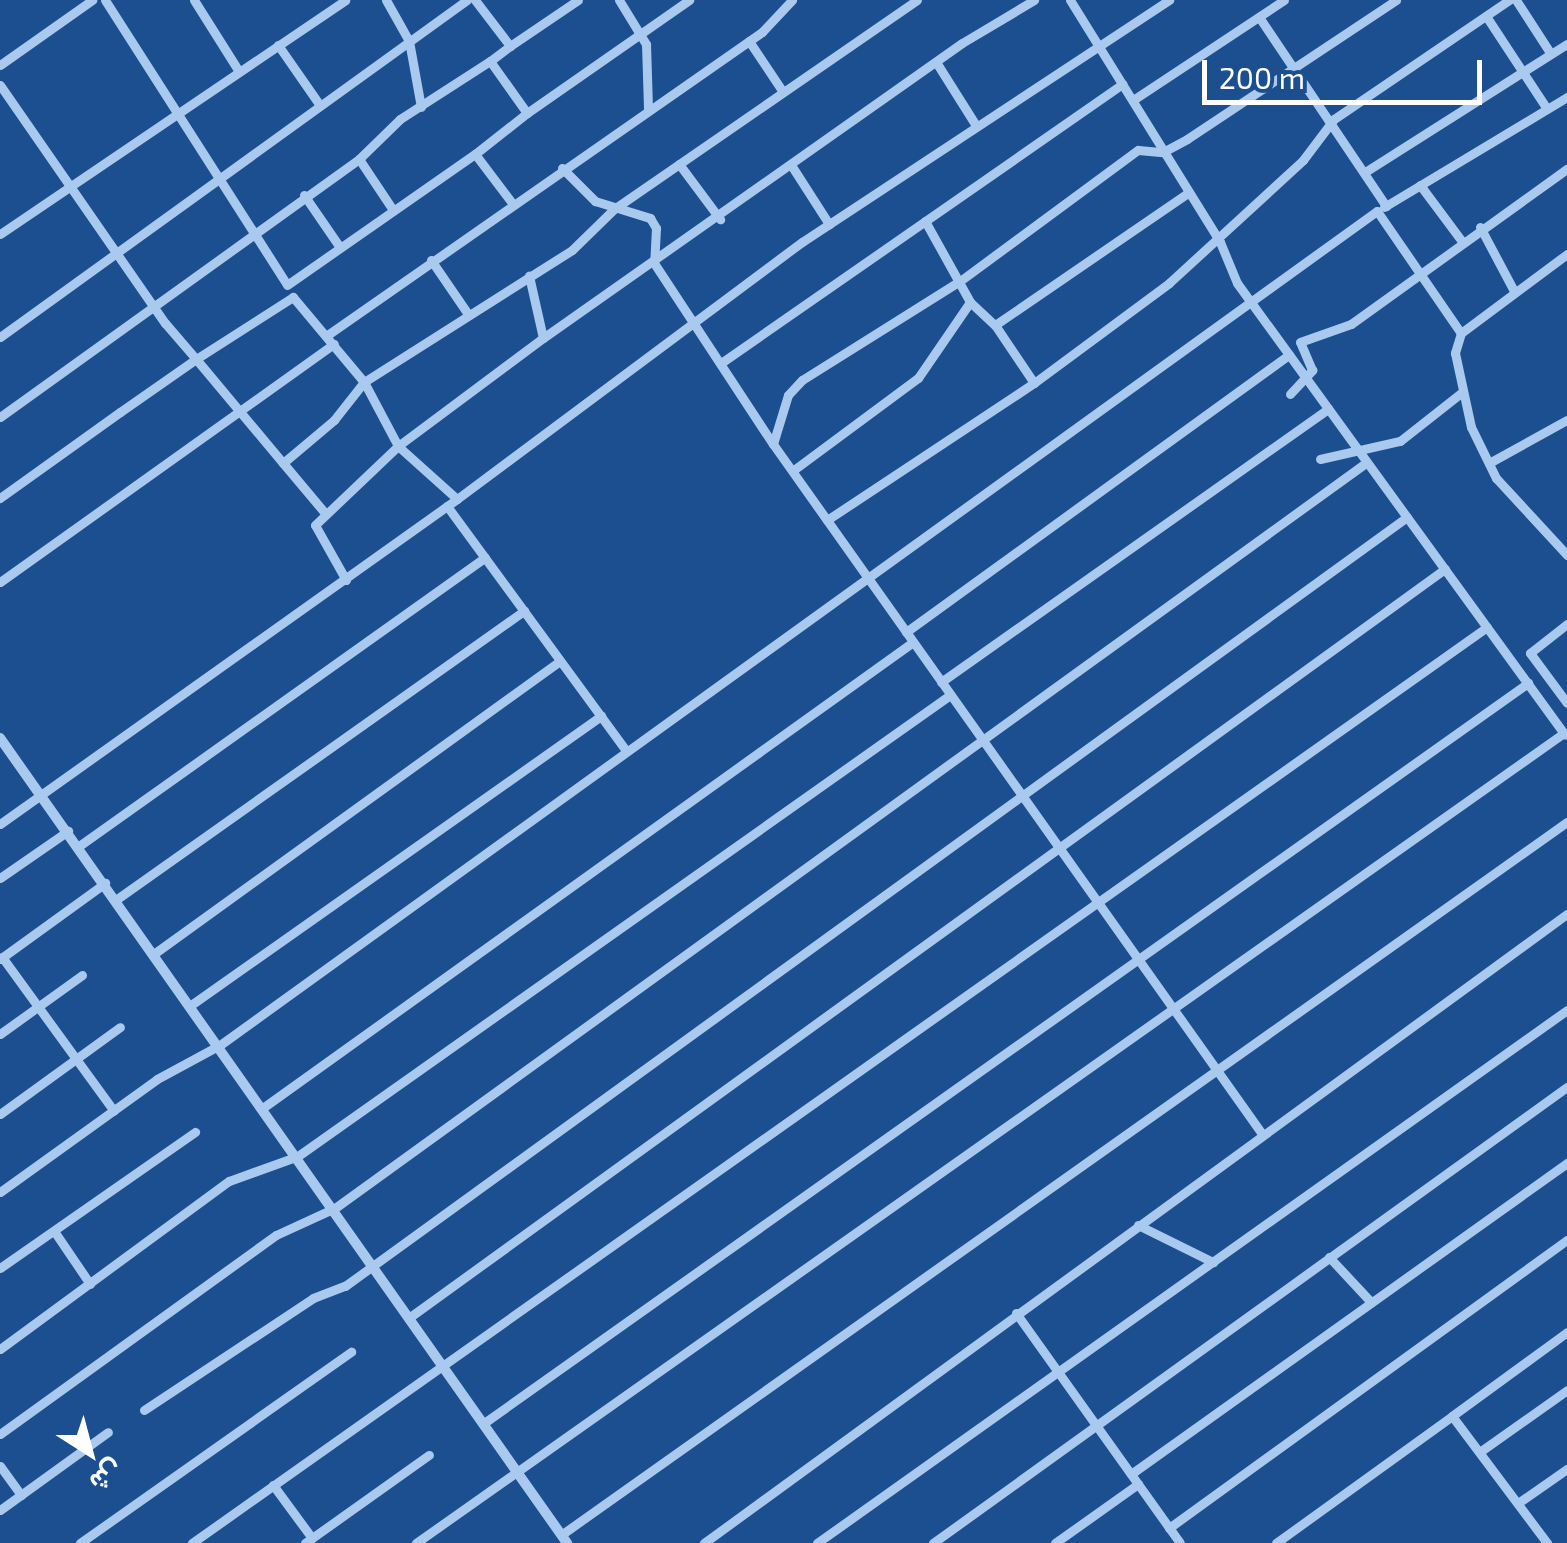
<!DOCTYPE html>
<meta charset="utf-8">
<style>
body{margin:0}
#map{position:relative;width:1567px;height:1543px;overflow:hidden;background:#1b4f8f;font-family:"Exo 2",Vazirmatn,sans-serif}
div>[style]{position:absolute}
.minor>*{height:9px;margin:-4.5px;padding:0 4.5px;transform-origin:4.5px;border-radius:4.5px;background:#a9c9ee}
.tertiary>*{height:10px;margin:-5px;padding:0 5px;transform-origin:5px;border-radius:5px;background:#a9c9ee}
span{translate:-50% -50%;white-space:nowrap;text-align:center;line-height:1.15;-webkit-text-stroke:9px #1b4f8f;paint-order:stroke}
.north{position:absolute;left:40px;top:1403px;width:100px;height:100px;-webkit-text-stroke:8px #1b4f8f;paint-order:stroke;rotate:144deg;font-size:28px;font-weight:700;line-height:40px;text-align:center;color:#fff}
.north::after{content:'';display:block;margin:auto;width:35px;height:45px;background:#fff;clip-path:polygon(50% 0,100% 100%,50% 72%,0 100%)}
.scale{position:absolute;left:1202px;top:60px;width:280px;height:45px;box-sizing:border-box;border:5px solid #fff;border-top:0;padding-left:12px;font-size:30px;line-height:35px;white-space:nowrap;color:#fff;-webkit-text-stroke:8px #1b4f8f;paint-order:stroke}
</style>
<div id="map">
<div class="minor">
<i style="left:105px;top:0;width:336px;rotate:57.4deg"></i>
<i style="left:194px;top:0;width:83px;rotate:57.8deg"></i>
<i style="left:386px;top:0;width:47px;rotate:60.7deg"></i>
<i style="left:409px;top:41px;width:67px;rotate:79.7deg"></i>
<i style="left:475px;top:0;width:58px;rotate:52.7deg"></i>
<i style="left:510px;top:46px;width:25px;rotate:143deg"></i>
<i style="left:490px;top:61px;width:64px;rotate:54.6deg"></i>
<i style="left:527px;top:113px;width:66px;rotate:141.7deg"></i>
<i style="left:475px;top:154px;width:61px;rotate:52.9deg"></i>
<i style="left:619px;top:0;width:52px;rotate:58.5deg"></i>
<i style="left:646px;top:44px;width:64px;rotate:88.2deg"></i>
<i style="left:1070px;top:0;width:285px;rotate:58.2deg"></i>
<i style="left:1220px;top:242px;width:44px;rotate:67.5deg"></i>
<i style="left:1237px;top:283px;width:558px;rotate:54.03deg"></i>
<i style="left:1516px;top:0;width:64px;rotate:57.1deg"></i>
<i style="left:1486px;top:16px;width:111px;rotate:56.7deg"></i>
<i style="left:1259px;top:17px;width:228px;rotate:56.1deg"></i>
<i style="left:749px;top:41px;width:61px;rotate:56.3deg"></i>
<i style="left:278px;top:45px;width:72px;rotate:55.2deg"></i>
<i style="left:510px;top:46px;width:82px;rotate:-34.1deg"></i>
<i style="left:936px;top:62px;width:73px;rotate:57.8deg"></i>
<i style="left:0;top:65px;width:113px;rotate:-35.2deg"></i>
<i style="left:0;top:85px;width:290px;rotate:55.3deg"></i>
<i style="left:165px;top:323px;width:48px;rotate:49.3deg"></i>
<i style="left:196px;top:359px;width:136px;rotate:50.1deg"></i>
<i style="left:283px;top:463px;width:67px;rotate:-40.1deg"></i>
<i style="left:334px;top:420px;width:48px;rotate:-51.7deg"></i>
<i style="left:364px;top:382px;width:111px;rotate:-129.9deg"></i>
<i style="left:293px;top:297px;width:115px;rotate:147.4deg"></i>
<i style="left:196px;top:359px;width:93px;rotate:145.1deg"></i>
<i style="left:120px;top:412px;width:148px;rotate:144.4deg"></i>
<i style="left:1133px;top:100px;width:181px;rotate:-33.5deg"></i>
<i style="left:527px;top:113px;width:198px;rotate:-34.9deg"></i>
<i style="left:359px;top:159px;width:61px;rotate:56.3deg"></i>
<i style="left:679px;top:164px;width:69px;rotate:53.3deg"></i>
<i style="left:562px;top:168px;width:47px;rotate:45deg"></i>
<i style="left:595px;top:201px;width:58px;rotate:17.2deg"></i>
<i style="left:650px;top:218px;width:12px;rotate:59deg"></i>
<i style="left:656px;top:228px;width:35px;rotate:93deg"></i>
<i style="left:654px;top:263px;width:217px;rotate:56.7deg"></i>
<i style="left:773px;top:444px;width:846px;rotate:54.67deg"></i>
<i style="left:793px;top:168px;width:67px;rotate:57.3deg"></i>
<i style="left:1365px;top:172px;width:239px;rotate:-32.4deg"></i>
<i style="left:1420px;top:185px;width:69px;rotate:53.3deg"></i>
<i style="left:304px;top:195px;width:62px;rotate:55.5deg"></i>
<i style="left:1384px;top:207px;width:214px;rotate:-31deg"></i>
<i style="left:925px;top:221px;width:93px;rotate:60.9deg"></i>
<i style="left:970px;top:302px;width:34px;rotate:43deg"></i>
<i style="left:995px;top:325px;width:70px;rotate:56.1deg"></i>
<i style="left:1480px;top:227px;width:72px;rotate:62deg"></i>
<i style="left:0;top:234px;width:417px;rotate:-34.1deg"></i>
<i style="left:1567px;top:254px;width:132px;rotate:143.3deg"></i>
<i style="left:1461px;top:333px;width:21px;rotate:107deg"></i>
<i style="left:1455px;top:353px;width:76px;rotate:77.8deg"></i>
<i style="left:1471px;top:427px;width:57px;rotate:63.9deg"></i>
<i style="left:1496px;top:478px;width:105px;rotate:47.3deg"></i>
<i style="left:431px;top:260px;width:65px;rotate:55.6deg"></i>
<i style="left:287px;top:285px;width:229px;rotate:-34.9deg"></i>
<i style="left:995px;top:325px;width:235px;rotate:-34.4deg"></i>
<i style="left:326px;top:336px;width:532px;rotate:-34.89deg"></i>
<i style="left:762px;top:32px;width:44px;rotate:-46.8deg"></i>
<i style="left:0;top:337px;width:576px;rotate:-35.82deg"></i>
<i style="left:543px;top:338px;width:512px;rotate:-35.15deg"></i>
<i style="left:962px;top:43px;width:84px;rotate:-30.8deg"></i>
<i style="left:721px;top:363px;width:489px;rotate:-34.8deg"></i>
<i style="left:1290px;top:394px;width:33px;rotate:-47deg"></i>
<i style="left:1312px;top:370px;width:30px;rotate:-113deg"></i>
<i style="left:1300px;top:342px;width:54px;rotate:-19.4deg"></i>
<i style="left:1351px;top:324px;width:266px;rotate:-35.7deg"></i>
<i style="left:0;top:417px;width:442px;rotate:-35.7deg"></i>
<i style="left:359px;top:159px;width:57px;rotate:-44.3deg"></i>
<i style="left:400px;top:119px;width:107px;rotate:-32.8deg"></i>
<i style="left:773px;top:444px;width:51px;rotate:-73deg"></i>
<i style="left:788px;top:395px;width:21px;rotate:-47deg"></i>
<i style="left:802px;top:380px;width:186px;rotate:-32.1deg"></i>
<i style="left:960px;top:281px;width:221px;rotate:-36.4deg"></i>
<i style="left:1138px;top:150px;width:25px;rotate:5deg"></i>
<i style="left:1163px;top:152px;width:27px;rotate:-28deg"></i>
<i style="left:1187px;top:139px;width:251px;rotate:-33.6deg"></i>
<i style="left:1320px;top:459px;width:82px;rotate:-12.7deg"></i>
<i style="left:1400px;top:441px;width:78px;rotate:-38.2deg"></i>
<i style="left:283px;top:463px;width:65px;rotate:50deg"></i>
<i style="left:1489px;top:463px;width:89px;rotate:-28.9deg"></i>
<i style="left:795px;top:469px;width:153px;rotate:-36.5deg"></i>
<i style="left:918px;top:378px;width:92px;rotate:-55.6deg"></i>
<i style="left:457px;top:499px;width:430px;rotate:-36.7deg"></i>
<i style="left:802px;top:242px;width:440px;rotate:-33.4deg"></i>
<i style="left:447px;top:506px;width:301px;rotate:53.8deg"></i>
<i style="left:827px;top:520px;width:248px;rotate:-33.5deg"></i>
<i style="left:1034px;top:383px;width:168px;rotate:-36.5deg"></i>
<i style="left:1169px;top:283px;width:182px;rotate:-42.5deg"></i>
<i style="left:1303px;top:160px;width:51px;rotate:-52.9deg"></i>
<i style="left:1334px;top:119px;width:212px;rotate:-34.2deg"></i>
<i style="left:346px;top:580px;width:63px;rotate:-119.4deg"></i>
<i style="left:315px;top:525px;width:115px;rotate:-43.6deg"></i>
<i style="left:398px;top:446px;width:181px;rotate:-36.7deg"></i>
<i style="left:543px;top:338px;width:64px;rotate:-102.7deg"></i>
<i style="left:0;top:582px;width:410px;rotate:-35.5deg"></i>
<i style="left:1567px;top:624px;width:47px;rotate:141.9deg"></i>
<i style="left:1530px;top:653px;width:62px;rotate:53.5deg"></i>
<i style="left:906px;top:632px;width:473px;rotate:-35.9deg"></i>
<i style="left:941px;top:682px;width:474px;rotate:-35.2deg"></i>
<i style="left:0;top:824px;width:561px;rotate:-35.42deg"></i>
<i style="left:457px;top:499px;width:79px;rotate:-138.1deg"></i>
<i style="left:398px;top:446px;width:72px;rotate:-118deg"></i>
<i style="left:364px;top:382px;width:246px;rotate:-32.4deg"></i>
<i style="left:572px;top:250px;width:59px;rotate:-44.3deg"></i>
<i style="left:614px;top:209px;width:368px;rotate:-34.6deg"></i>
<i style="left:79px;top:846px;width:498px;rotate:-35.4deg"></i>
<i style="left:0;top:878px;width:83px;rotate:-34.7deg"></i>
<i style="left:117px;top:899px;width:499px;rotate:-35.3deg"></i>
<i style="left:155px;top:953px;width:499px;rotate:-35.8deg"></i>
<i style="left:2px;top:957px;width:190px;rotate:54deg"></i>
<i style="left:0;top:959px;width:130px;rotate:-35.9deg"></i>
<i style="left:191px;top:1005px;width:502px;rotate:-35.18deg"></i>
<i style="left:0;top:1034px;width:101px;rotate:-35.7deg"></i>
<i style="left:264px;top:1107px;width:798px;rotate:-35.62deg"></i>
<i style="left:0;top:1114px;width:148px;rotate:-35.9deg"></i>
<i style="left:0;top:1192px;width:193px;rotate:-35.7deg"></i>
<i style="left:157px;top:1079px;width:72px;rotate:-28.4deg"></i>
<i style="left:220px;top:1045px;width:1426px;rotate:-35.79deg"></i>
<i style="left:1377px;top:211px;width:148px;rotate:55.5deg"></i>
<i style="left:1138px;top:1225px;width:84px;rotate:26.3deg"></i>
<i style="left:54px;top:1231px;width:64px;rotate:55.8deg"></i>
<i style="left:1329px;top:1257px;width:62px;rotate:47deg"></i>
<i style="left:0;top:1268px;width:238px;rotate:-34.9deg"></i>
<i style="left:1016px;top:1313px;width:282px;rotate:54.5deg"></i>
<i style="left:410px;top:1317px;width:1277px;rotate:-35.86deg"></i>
<i style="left:0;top:1349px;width:284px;rotate:-36.3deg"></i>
<i style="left:229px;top:1181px;width:73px;rotate:-19.9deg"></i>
<i style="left:298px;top:1156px;width:799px;rotate:-35.26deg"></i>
<i style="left:144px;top:1410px;width:203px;rotate:-33.5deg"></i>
<i style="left:313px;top:1298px;width:34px;rotate:-21deg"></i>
<i style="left:345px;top:1286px;width:1311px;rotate:-35.91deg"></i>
<i style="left:1452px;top:1416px;width:142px;rotate:-36.1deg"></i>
<i style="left:484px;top:1423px;width:1280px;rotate:-35.33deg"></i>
<i style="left:0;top:1434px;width:340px;rotate:-35.8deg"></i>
<i style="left:276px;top:1235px;width:65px;rotate:-24.6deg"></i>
<i style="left:335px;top:1208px;width:1273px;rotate:-35.86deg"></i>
<i style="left:1481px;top:1451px;width:105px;rotate:-35.3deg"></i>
<i style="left:0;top:1466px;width:36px;rotate:54deg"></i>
<i style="left:1131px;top:1474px;width:536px;rotate:-35.5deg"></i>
<i style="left:273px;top:1485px;width:66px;rotate:53.7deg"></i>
<i style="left:1518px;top:1503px;width:60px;rotate:-34.8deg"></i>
<i style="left:0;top:1510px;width:133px;rotate:-35.8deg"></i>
<i style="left:1169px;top:1528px;width:491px;rotate:-35.9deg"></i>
<i style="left:561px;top:1535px;width:1233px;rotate:-35.33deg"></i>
<i style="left:80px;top:1543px;width:332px;rotate:-35.2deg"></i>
<i style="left:192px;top:1543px;width:1586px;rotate:-35.27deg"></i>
<i style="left:305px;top:1543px;width:152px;rotate:-35.4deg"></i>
<i style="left:416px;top:1543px;width:1405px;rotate:-35.21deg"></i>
<i style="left:704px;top:1543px;width:1068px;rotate:-36.09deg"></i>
<i style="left:817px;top:1543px;width:920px;rotate:-35.4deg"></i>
<i style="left:933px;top:1543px;width:781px;rotate:-35.73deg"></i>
<i style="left:1055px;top:1543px;width:102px;rotate:-35.4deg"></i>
<i style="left:1276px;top:1543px;width:217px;rotate:-35.8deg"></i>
<i style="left:1452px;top:1416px;width:159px;rotate:53.2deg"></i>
</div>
<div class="tertiary">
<i style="left:0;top:738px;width:985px;rotate:54.84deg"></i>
</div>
<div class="north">ش</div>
<div class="scale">200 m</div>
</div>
